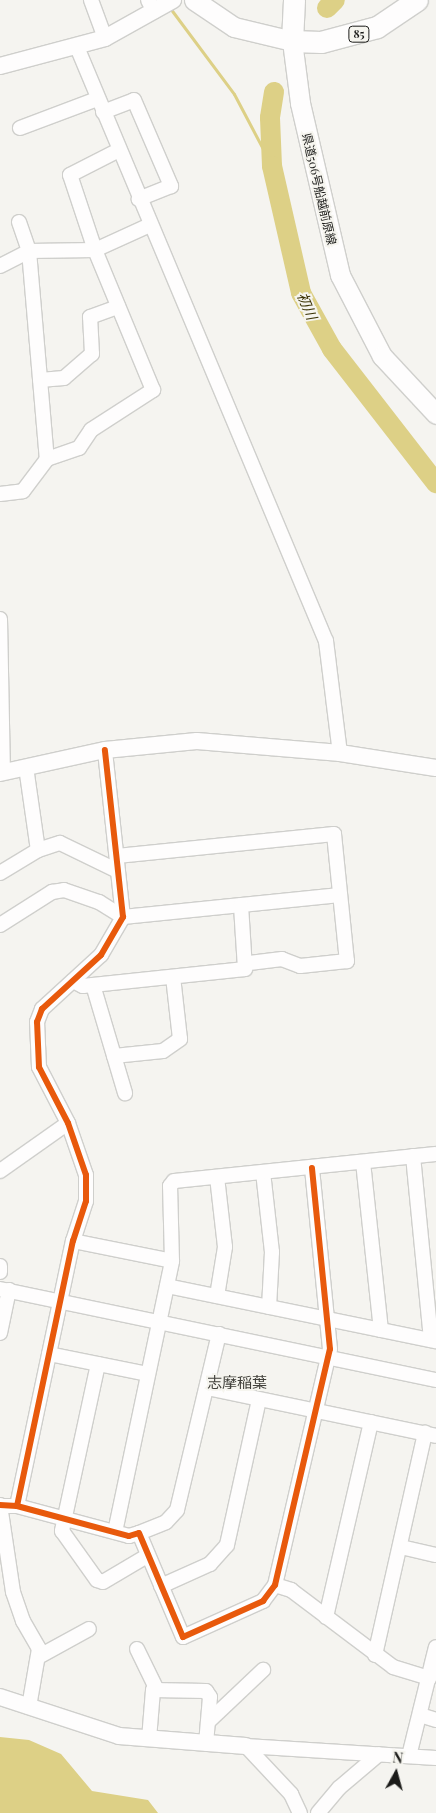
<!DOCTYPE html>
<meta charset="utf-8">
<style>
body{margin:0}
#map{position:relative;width:436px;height:1813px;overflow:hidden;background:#f5f4f0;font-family:"Playfair Display","Noto Sans JP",serif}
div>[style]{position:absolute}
.water>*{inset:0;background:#ddd086}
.stream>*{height:3px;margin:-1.5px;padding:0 1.5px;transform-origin:1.5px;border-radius:1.5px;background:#ddd086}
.river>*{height:20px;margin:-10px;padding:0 10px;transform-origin:10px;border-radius:10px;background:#ddd086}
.roads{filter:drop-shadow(1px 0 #cfcfcc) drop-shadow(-1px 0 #cfcfcc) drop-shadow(0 1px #cfcfcc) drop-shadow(0 -1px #cfcfcc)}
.minor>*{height:14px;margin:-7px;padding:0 7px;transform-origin:7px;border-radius:7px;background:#fefdfd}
.tertiary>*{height:16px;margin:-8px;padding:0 8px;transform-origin:8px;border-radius:8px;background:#fefdfd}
.secondary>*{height:19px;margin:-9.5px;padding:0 9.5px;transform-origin:9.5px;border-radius:9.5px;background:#fefdfd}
.primary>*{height:21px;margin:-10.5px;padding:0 10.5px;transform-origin:10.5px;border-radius:10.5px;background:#fefdfd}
.cycleway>*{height:6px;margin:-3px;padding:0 3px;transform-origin:3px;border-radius:3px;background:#e8590c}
span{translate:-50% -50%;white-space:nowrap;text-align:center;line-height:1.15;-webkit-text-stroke:4px #f6f5ef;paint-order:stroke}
.shield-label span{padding:1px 4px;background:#f6f5ef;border:1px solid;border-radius:4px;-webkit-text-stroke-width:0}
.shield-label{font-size:11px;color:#1b1b19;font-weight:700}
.street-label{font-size:12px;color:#1b1b19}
.water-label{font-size:14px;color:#3d3507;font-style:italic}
.quarter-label{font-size:15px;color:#41403b}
.north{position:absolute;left:371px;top:1748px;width:50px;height:50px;-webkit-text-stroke:4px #f6f5ef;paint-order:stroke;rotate:7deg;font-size:14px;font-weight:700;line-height:20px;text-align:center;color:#1b1b19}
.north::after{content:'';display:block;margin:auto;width:18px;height:22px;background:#1b1b19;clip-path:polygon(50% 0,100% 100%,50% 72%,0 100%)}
</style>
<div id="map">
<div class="water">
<i style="clip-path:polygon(0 1737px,29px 1740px,61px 1754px,92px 1791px,148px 1800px,158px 1813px,0 1813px)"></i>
</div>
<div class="stream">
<i style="left:170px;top:8px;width:107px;rotate:53.3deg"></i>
<i style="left:234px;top:94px;width:81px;rotate:62.2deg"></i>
</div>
<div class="river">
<i style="left:327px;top:8px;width:11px;rotate:-45deg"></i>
<i style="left:274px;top:92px;width:26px;rotate:99deg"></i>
<i style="left:270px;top:118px;width:48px;rotate:87.6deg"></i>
<i style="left:272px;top:166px;width:130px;rotate:77.1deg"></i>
<i style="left:301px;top:293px;width:64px;rotate:61deg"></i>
<i style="left:332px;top:349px;width:170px;rotate:52.2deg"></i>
</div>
<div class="roads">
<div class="minor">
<i style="left:91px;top:0;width:40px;rotate:69.8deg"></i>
<i style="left:148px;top:0;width:13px;rotate:63deg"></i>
<i style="left:77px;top:47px;width:644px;rotate:67.26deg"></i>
<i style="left:326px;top:641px;width:113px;rotate:82.9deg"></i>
<i style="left:103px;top:112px;width:33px;rotate:-21deg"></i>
<i style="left:134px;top:100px;width:94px;rotate:66.7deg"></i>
<i style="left:171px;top:186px;width:35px;rotate:158deg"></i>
<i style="left:20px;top:128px;width:82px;rotate:-20.6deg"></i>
<i style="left:19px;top:222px;width:31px;rotate:71deg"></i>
<i style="left:29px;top:251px;width:209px;rotate:85.1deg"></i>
<i style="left:0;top:266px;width:33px;rotate:-27deg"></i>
<i style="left:29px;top:251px;width:66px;rotate:-0.9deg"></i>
<i style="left:95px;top:250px;width:60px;rotate:-24.4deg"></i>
<i style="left:40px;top:380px;width:24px;rotate:-5deg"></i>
<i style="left:64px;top:378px;width:37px;rotate:-41deg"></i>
<i style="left:92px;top:354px;width:37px;rotate:-93deg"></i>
<i style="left:90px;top:317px;width:30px;rotate:-20deg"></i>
<i style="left:0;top:494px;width:23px;rotate:-7deg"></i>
<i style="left:23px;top:491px;width:40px;rotate:-53deg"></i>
<i style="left:47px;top:459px;width:34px;rotate:-19deg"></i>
<i style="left:79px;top:448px;width:22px;rotate:-56deg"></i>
<i style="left:91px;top:430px;width:74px;rotate:-32.8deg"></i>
<i style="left:153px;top:390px;width:152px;rotate:-112.5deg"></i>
<i style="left:95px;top:250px;width:79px;rotate:-108.4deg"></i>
<i style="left:70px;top:175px;width:55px;rotate:-27deg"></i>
<i style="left:0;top:619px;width:153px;rotate:88.9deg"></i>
<i style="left:26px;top:767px;width:84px;rotate:81.8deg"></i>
<i style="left:117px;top:856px;width:218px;rotate:-5.8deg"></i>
<i style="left:334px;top:834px;width:128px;rotate:84.2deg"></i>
<i style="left:347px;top:961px;width:47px;rotate:173.9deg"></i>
<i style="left:300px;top:966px;width:19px;rotate:-159deg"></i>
<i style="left:282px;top:959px;width:35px;rotate:173deg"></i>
<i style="left:0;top:873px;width:44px;rotate:-31.2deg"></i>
<i style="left:38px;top:850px;width:23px;rotate:-18deg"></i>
<i style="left:60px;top:843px;width:64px;rotate:25.8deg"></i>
<i style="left:0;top:925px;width:62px;rotate:-32.4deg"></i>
<i style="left:52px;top:892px;width:12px;rotate:-9deg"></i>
<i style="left:64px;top:890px;width:37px;rotate:19deg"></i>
<i style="left:99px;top:902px;width:28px;rotate:32deg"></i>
<i style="left:123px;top:917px;width:218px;rotate:-5.8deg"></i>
<i style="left:73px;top:981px;width:11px;rotate:27deg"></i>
<i style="left:83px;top:986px;width:163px;rotate:-6deg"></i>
<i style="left:245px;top:969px;width:64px;rotate:-93.6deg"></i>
<i style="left:93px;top:985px;width:113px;rotate:73.5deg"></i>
<i style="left:114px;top:1056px;width:49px;rotate:-5.8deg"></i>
<i style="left:163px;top:1051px;width:21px;rotate:-35deg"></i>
<i style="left:180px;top:1039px;width:62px;rotate:-96.4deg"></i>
<i style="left:413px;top:1156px;width:185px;rotate:84.4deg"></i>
<i style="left:363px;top:1162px;width:169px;rotate:83.9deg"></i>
<i style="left:0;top:1171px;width:83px;rotate:-35.2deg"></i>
<i style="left:263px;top:1172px;width:81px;rotate:83.6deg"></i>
<i style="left:272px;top:1252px;width:55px;rotate:93.1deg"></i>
<i style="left:73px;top:1241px;width:101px;rotate:11.4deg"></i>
<i style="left:0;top:1266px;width:6px;rotate:90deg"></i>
<i style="left:167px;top:1286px;width:275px;rotate:11.6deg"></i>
<i style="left:0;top:1289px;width:445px;rotate:11.8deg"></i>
<i style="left:217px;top:1296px;width:50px;rotate:-80.7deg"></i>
<i style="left:225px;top:1247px;width:70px;rotate:-96.5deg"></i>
<i style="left:0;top:1333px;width:44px;rotate:-78.2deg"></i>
<i style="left:49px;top:1354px;width:100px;rotate:11.5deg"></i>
<i style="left:98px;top:1364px;width:171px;rotate:102.2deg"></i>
<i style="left:62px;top:1531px;width:60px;rotate:54.5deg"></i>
<i style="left:97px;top:1580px;width:6px;rotate:18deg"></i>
<i style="left:103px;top:1582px;width:51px;rotate:-30.6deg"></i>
<i style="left:207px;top:1388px;width:234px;rotate:11.8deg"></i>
<i style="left:0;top:1505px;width:88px;rotate:81.5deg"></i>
<i style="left:13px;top:1592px;width:31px;rotate:71deg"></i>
<i style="left:23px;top:1621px;width:32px;rotate:60deg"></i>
<i style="left:39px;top:1649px;width:59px;rotate:99.8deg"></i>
<i style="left:0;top:1506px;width:17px"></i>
<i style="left:17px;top:1506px;width:116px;rotate:15deg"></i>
<i style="left:129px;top:1536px;width:10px;rotate:-17deg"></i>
<i style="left:139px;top:1533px;width:113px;rotate:67.1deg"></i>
<i style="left:183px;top:1637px;width:88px;rotate:-24.2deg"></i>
<i style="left:263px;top:1601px;width:20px;rotate:-53deg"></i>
<i style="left:275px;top:1585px;width:242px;rotate:-76.9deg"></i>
<i style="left:330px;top:1349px;width:182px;rotate:-95.7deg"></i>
<i style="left:17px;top:1506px;width:271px;rotate:-78.1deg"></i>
<i style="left:73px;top:1241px;width:42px;rotate:-72deg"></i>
<i style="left:86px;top:1201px;width:26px;rotate:-90deg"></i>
<i style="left:86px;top:1175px;width:55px;rotate:-109.1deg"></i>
<i style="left:68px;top:1123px;width:63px;rotate:-117.4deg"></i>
<i style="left:39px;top:1067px;width:45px;rotate:-92.5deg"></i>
<i style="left:37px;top:1022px;width:14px;rotate:-69deg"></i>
<i style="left:42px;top:1009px;width:80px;rotate:-42.5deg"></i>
<i style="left:101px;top:955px;width:44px;rotate:-59.9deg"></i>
<i style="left:123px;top:917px;width:168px;rotate:-96.2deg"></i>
<i style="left:115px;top:1532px;width:277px;rotate:-78.1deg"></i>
<i style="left:172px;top:1261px;width:75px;rotate:-91.5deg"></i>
<i style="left:170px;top:1186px;width:6px;rotate:-51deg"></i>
<i style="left:174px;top:1181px;width:263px;rotate:-5.9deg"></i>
<i style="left:139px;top:1533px;width:29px;rotate:-22deg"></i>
<i style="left:166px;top:1522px;width:16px;rotate:-47deg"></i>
<i style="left:177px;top:1510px;width:181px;rotate:-76.6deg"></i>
<i style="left:401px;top:1547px;width:36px;rotate:13deg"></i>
<i style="left:275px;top:1585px;width:17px;rotate:17deg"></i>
<i style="left:291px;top:1590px;width:128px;rotate:37deg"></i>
<i style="left:393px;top:1667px;width:38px;rotate:17deg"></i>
<i style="left:161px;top:1586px;width:54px;rotate:-24.2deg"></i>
<i style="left:210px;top:1564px;width:25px;rotate:-48deg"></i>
<i style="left:227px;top:1545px;width:149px;rotate:-77.6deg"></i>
<i style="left:326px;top:1617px;width:200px;rotate:-77deg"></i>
<i style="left:137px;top:1649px;width:43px;rotate:64deg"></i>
<i style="left:375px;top:1655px;width:228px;rotate:-77.3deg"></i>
<i style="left:38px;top:1657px;width:58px;rotate:-28.8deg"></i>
<i style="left:420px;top:1715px;width:17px;rotate:17deg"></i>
<i style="left:208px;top:1722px;width:76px;rotate:-43.4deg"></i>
<i style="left:149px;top:1739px;width:49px;rotate:-85.3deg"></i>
<i style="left:153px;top:1690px;width:53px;rotate:1.1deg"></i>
<i style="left:206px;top:1691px;width:7px;rotate:56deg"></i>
<i style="left:210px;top:1697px;width:47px;rotate:94.9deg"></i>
<i style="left:246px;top:1746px;width:190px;rotate:3.6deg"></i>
<i style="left:246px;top:1746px;width:66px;rotate:46.8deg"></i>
<i style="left:291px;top:1794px;width:21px;rotate:65deg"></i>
<i style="left:409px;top:1756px;width:112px;rotate:-76.1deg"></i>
<i style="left:318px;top:1813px;width:33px;rotate:-50deg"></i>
<i style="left:339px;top:1788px;width:52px;rotate:-40.4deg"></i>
</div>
<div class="tertiary">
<i style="left:0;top:66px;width:109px;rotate:-14.9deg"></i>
<i style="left:105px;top:38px;width:78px;rotate:-29.2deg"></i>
<i style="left:0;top:773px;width:107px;rotate:-12.4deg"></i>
<i style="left:105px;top:750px;width:92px;rotate:-5.6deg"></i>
<i style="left:197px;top:741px;width:144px;rotate:4.8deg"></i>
<i style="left:340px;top:753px;width:97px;rotate:8.9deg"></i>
<i style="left:0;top:1697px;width:125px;rotate:18.1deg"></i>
<i style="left:119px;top:1736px;width:127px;rotate:4.5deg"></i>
</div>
<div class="secondary">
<i style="left:194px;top:0;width:48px;rotate:34deg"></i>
<i style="left:234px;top:27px;width:60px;rotate:13.6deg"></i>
<i style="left:292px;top:41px;width:63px;rotate:82.6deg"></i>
<i style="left:300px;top:103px;width:177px;rotate:76.9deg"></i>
<i style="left:340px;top:275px;width:91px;rotate:62.6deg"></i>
<i style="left:382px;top:356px;width:79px;rotate:47deg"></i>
</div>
<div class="primary">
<i style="left:294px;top:0;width:41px;rotate:92.8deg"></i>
<i style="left:292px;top:41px;width:29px;rotate:2deg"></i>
<i style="left:321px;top:42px;width:58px;rotate:-15deg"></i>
<i style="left:377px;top:27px;width:48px;rotate:-34deg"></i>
</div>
</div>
<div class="cycleway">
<i style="left:0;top:1505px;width:17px;rotate:3deg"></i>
<i style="left:17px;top:1506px;width:116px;rotate:15deg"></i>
<i style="left:129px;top:1536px;width:10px;rotate:-17deg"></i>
<i style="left:139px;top:1533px;width:113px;rotate:67.1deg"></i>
<i style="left:183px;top:1637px;width:88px;rotate:-24.2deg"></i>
<i style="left:263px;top:1601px;width:20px;rotate:-53deg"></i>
<i style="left:275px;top:1585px;width:242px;rotate:-76.9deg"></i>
<i style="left:330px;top:1349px;width:182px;rotate:-95.7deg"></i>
<i style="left:17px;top:1506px;width:271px;rotate:-78.1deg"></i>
<i style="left:73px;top:1241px;width:42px;rotate:-72deg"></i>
<i style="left:86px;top:1201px;width:26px;rotate:-90deg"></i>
<i style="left:86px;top:1175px;width:55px;rotate:-109.1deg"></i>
<i style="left:68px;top:1123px;width:63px;rotate:-117.4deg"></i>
<i style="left:39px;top:1067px;width:45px;rotate:-92.5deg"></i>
<i style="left:37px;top:1022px;width:14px;rotate:-69deg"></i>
<i style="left:42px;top:1009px;width:80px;rotate:-42.5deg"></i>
<i style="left:101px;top:955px;width:44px;rotate:-59.9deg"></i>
<i style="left:123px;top:917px;width:168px;rotate:-96.2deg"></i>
</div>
<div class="shield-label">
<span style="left:359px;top:34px">85</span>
</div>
<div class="street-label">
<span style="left:319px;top:189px;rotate:77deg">県道506号船越前原線</span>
</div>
<div class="water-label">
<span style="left:307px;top:306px;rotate:67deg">初川</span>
</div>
<div class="quarter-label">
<span style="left:237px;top:1383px">志摩稲葉</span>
</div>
<div class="north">N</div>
</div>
